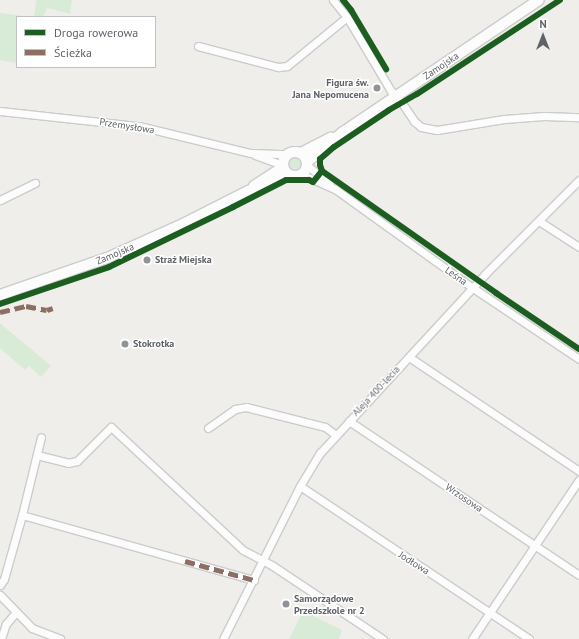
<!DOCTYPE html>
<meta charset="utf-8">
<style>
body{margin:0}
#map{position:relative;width:579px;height:639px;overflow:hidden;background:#efeeea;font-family:"PT Sans",sans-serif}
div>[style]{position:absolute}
.green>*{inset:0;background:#d8ebd6}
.round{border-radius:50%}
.roads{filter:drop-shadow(1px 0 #cbcccc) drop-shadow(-1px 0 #cbcccc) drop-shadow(0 1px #cbcccc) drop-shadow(0 -1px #cbcccc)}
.street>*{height:7px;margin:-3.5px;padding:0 3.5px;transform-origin:3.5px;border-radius:3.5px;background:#fdfcfc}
.secondary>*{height:10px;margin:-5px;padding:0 5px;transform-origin:5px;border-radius:5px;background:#fdfcfc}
.secondary>.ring{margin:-5px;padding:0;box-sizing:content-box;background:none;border:10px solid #fdfcfc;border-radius:50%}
.quiet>*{height:5px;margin-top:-2.5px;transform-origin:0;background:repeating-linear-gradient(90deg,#8d6e63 0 10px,transparent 0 15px)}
.cycleway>*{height:6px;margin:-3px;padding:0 3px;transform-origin:3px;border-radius:3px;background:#1b5e20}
.dots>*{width:11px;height:11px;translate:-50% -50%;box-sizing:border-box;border:2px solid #fff;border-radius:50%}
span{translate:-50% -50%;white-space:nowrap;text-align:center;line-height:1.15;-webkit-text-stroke:3px #fff;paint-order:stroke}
.street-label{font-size:10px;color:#5f6368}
.poi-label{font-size:10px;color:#5f6368;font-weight:700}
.right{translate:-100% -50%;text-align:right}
.left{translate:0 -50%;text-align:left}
.legend{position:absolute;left:16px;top:16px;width:140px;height:52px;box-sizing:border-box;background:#fff;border:1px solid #bfc1c3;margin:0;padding:5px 7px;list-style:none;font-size:12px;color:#5f6368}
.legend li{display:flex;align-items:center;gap:8px;height:20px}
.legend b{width:20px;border:1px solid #bfc1c3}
.north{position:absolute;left:523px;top:16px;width:40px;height:40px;-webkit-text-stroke:3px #fff;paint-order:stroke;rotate:0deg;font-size:11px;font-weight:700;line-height:16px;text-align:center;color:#5f6368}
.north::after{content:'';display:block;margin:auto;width:14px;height:18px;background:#5f6368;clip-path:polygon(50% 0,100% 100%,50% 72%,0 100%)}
</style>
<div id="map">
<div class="green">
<i style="clip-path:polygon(36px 0,72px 0,70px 14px,47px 8px,43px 17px,34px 17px)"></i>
<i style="clip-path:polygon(0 13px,33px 17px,17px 17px,17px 63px,0 60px)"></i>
<i class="round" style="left:289px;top:157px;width:12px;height:12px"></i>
<i style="clip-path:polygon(0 323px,51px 366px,41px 377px,29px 366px,25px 370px,0 348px)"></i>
<i style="clip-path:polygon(303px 611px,342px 630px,339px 639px,289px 639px)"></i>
</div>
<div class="roads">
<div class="street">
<i style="left:333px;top:0;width:22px;rotate:51deg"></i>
<i style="left:347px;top:17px;width:86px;rotate:59.3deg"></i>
<i style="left:391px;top:91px;width:16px;rotate:47deg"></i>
<i style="left:402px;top:103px;width:22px;rotate:56deg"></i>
<i style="left:414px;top:121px;width:9px;rotate:41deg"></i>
<i style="left:421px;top:127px;width:16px;rotate:11deg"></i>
<i style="left:437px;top:130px;width:68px;rotate:-9.3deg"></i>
<i style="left:504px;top:119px;width:40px;rotate:-4.3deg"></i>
<i style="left:544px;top:116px;width:35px;rotate:2deg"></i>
<i style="left:198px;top:46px;width:83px;rotate:14.7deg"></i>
<i style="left:278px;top:67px;width:9px;rotate:-6deg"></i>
<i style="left:287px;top:66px;width:77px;rotate:-39.2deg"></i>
<i style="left:0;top:111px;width:140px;rotate:6.2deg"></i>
<i style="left:139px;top:126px;width:115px;rotate:13.6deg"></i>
<i style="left:251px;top:153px;width:35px;rotate:2deg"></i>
<i style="left:255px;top:155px;width:30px;rotate:20deg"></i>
<i style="left:307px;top:165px;width:30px;rotate:41deg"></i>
<i style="left:301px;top:174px;width:37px;rotate:24deg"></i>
<i style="left:335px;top:189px;width:170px;rotate:35.7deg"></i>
<i style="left:473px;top:288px;width:128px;rotate:33.8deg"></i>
<i style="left:0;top:200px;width:39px;rotate:-26deg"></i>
<i style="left:539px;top:221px;width:48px;rotate:33deg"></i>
<i style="left:409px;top:357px;width:205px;rotate:33.8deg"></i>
<i style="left:349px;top:421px;width:277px;rotate:33.8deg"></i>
<i style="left:208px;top:428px;width:33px;rotate:-35deg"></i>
<i style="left:235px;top:409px;width:11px;rotate:-10deg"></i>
<i style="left:246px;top:407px;width:81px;rotate:14.2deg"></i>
<i style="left:325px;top:427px;width:14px;rotate:36deg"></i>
<i style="left:37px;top:455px;width:32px;rotate:14deg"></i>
<i style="left:68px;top:463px;width:9px;rotate:-13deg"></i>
<i style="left:77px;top:461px;width:48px;rotate:-45deg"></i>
<i style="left:111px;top:427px;width:180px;rotate:43deg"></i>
<i style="left:243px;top:550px;width:34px;rotate:28deg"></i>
<i style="left:273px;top:566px;width:132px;rotate:33.6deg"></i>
<i style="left:300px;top:486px;width:275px;rotate:33.7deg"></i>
<i style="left:22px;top:515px;width:241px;rotate:15.7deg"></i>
<i style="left:0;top:585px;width:7px;rotate:-56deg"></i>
<i style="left:4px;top:579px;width:66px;rotate:-74.3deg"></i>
<i style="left:22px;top:515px;width:80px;rotate:-76.3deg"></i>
<i style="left:0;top:595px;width:46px;rotate:45.9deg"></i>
<i style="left:32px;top:628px;width:30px;rotate:21deg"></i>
<i style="left:1px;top:639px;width:16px;rotate:-72deg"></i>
<i style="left:6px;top:624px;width:16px;rotate:-50deg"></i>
<i style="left:223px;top:639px;width:171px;rotate:-63.3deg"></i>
<i style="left:300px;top:486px;width:39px;rotate:-59deg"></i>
<i style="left:320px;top:453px;width:243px;rotate:-47.3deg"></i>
<i style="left:485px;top:274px;width:133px;rotate:-45deg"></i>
<i style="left:472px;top:639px;width:192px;rotate:-56.1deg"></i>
</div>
<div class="secondary">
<i class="ring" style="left:283px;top:152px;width:14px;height:14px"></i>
<i style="left:301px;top:153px;width:34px;rotate:-27deg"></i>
<i style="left:307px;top:162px;width:47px;rotate:-39.8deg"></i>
<i style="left:343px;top:132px;width:236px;rotate:-34deg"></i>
<i style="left:254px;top:186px;width:35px;rotate:-33deg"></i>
<i style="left:0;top:295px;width:113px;rotate:-19.1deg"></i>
<i style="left:107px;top:258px;width:83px;rotate:-24.1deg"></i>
<i style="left:183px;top:224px;width:73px;rotate:-26.9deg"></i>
<i style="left:248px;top:191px;width:43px;rotate:-23deg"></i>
</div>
</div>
<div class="quiet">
<i style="left:0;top:312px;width:27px;rotate:-13deg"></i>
<i style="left:26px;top:306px;width:21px;rotate:11deg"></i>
<i style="left:47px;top:310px;width:6px;rotate:-18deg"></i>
<i style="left:185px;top:561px;width:72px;rotate:15.4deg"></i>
</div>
<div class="cycleway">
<i style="left:343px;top:0;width:13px;rotate:51deg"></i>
<i style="left:351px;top:10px;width:69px;rotate:59.3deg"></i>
<i style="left:322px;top:171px;width:213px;rotate:35deg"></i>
<i style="left:496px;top:293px;width:100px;rotate:34deg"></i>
<i style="left:0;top:304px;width:115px;rotate:-18.7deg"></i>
<i style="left:109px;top:267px;width:138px;rotate:-25.8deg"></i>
<i style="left:233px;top:207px;width:59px;rotate:-27deg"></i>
<i style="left:286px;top:180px;width:23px"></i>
<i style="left:309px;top:180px;width:4px;rotate:27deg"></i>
<i style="left:313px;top:182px;width:14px;rotate:-51deg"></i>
<i style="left:322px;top:171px;width:6px;rotate:-108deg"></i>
<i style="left:320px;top:165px;width:6px;rotate:-90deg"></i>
<i style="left:320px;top:159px;width:18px;rotate:-41deg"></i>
<i style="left:334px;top:147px;width:66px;rotate:-33.9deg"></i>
<i style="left:389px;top:110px;width:32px;rotate:-30deg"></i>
<i style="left:417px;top:94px;width:171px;rotate:-33.3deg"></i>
</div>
<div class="dots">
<i style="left:377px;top:88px;background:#919496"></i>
<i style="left:147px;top:260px;background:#919496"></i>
<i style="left:125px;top:344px;background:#919496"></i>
<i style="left:286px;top:604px;background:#919496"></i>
</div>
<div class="street-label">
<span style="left:441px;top:66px;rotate:-34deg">Zamojska</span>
<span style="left:127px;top:126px;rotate:9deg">Przemysłowa</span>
<span style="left:115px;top:254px;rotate:-23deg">Zamojska</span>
<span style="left:456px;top:276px;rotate:35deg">Leśna</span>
<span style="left:376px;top:391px;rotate:-47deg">Aleja 400-lecia</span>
<span style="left:464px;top:498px;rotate:34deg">Wrzosowa</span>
<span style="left:414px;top:563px;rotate:33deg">Jodłowa</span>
</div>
<div class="poi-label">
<span class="right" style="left:369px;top:88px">Figura św.<br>Jana Nepomucena</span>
<span class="left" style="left:155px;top:260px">Straż Miejska</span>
<span class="left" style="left:133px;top:344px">Stokrotka</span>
<span class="left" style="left:294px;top:604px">Samorządowe<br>Przedszkole nr 2</span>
</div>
<ul class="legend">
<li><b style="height:5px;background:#1b5e20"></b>Droga rowerowa</li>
<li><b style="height:5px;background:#8d6e63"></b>Ścieżka</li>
</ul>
<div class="north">N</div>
</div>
